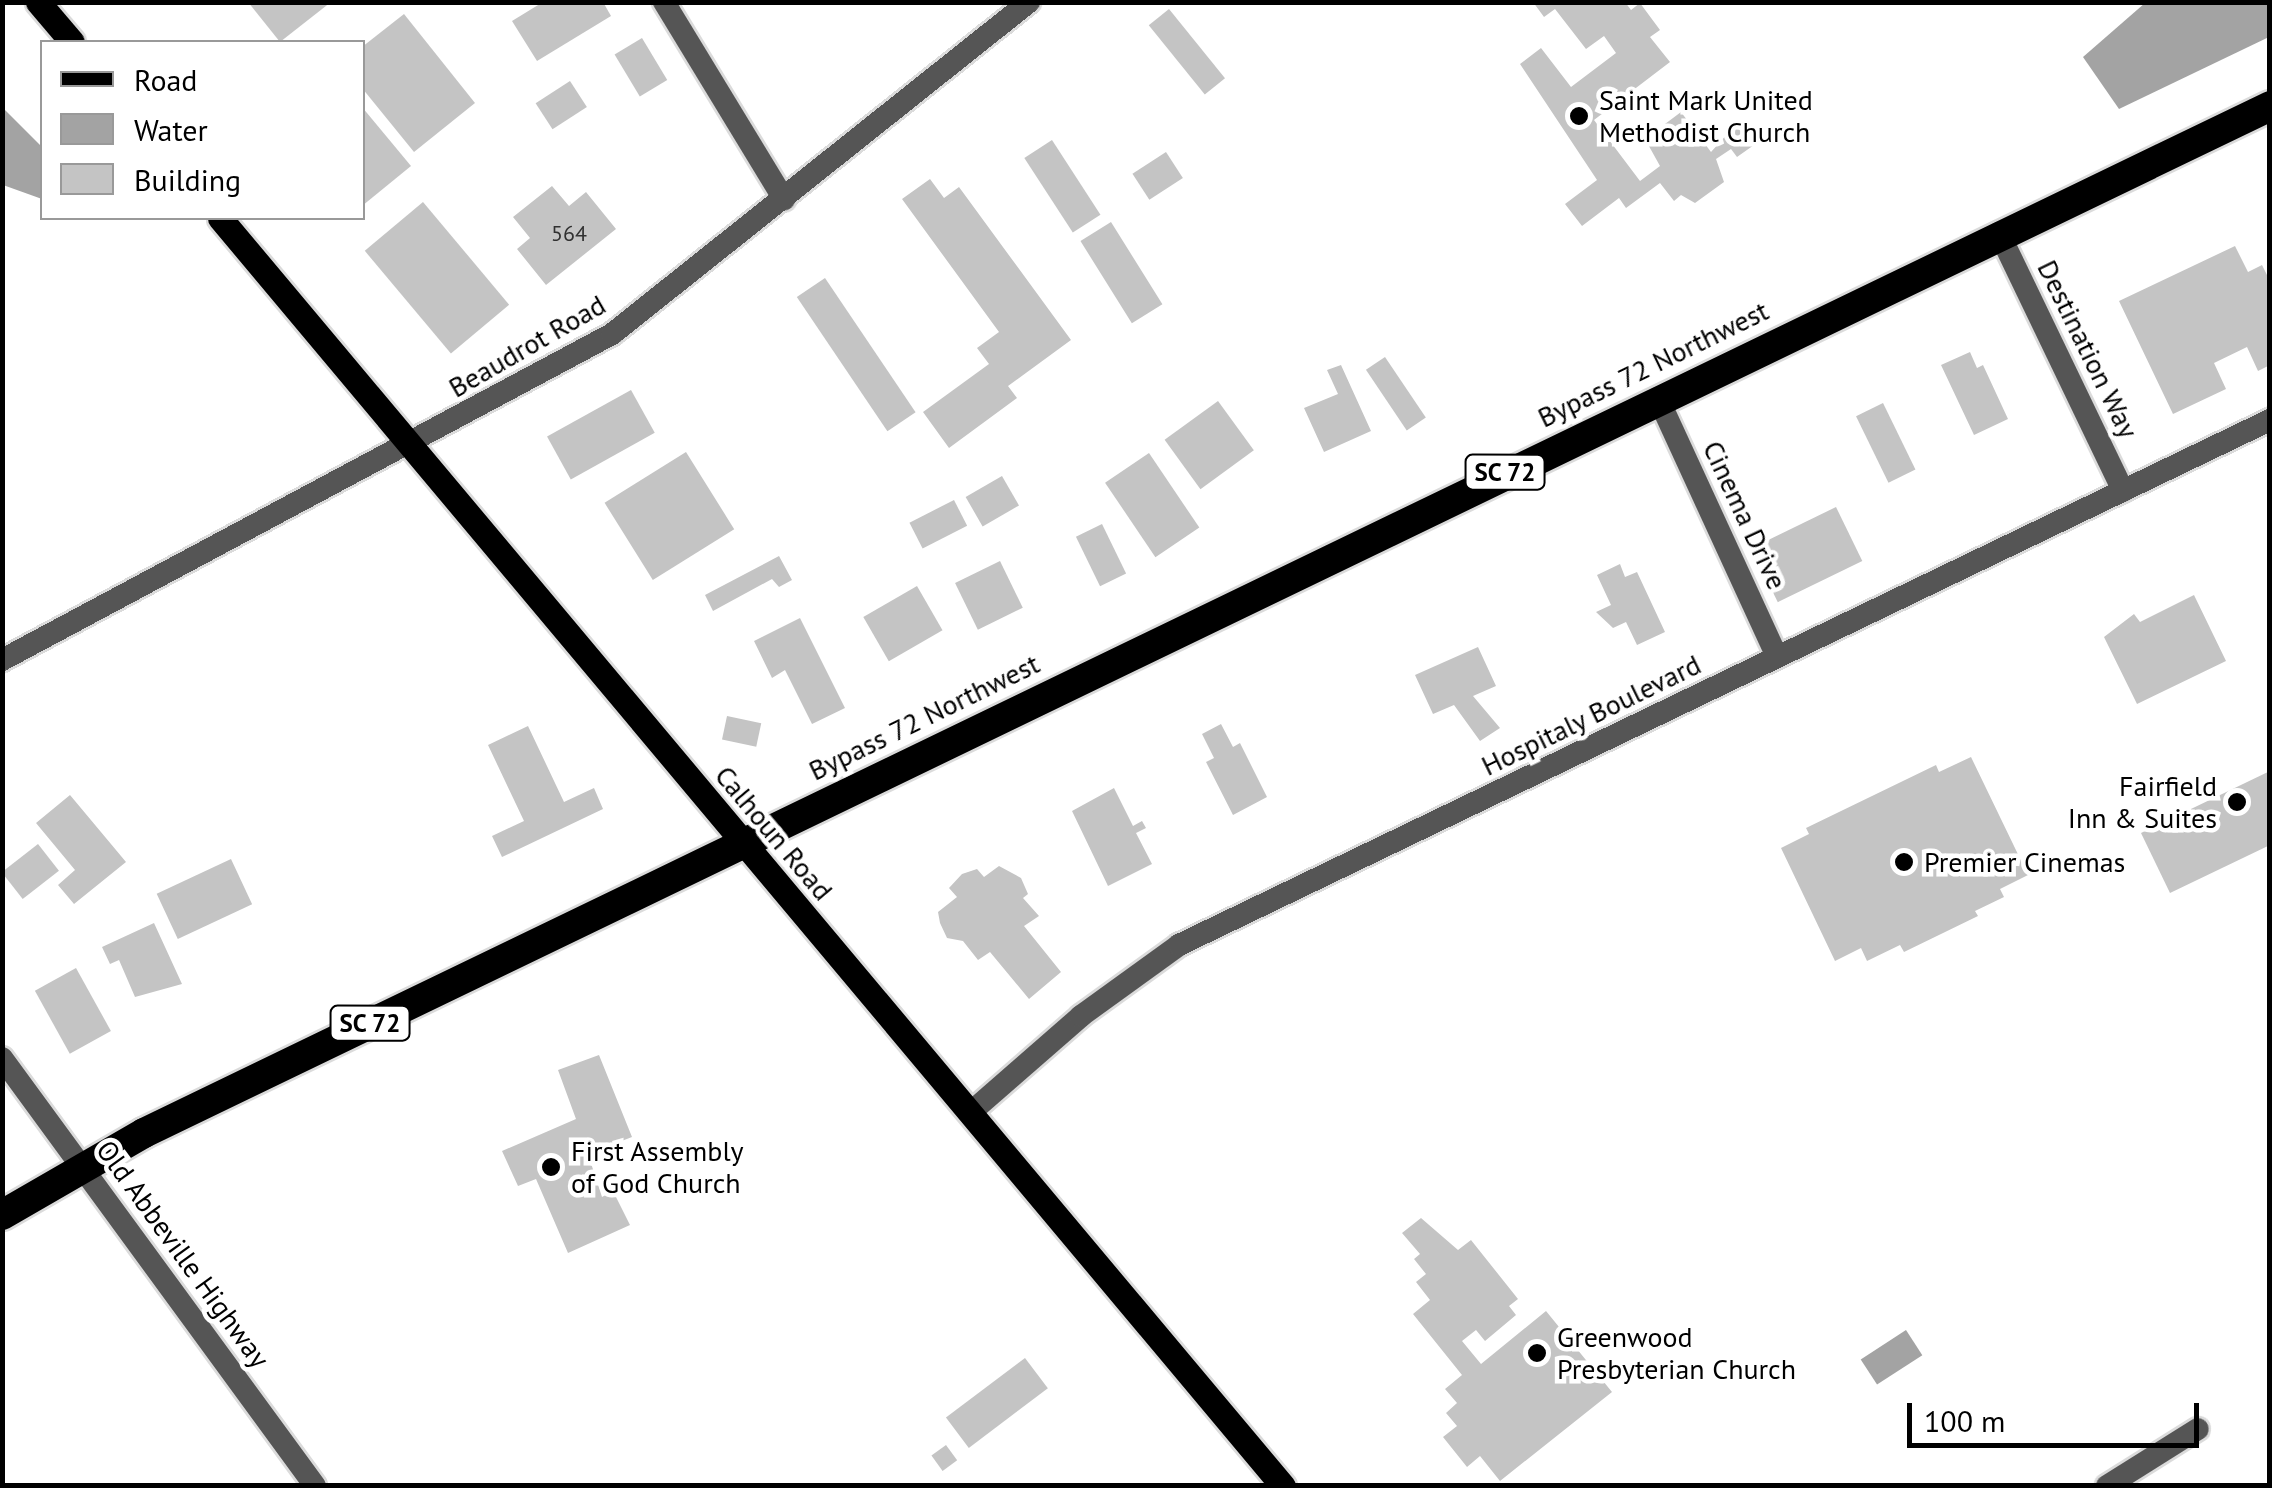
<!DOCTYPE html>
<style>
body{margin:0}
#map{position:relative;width:2272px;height:1488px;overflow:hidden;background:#fff;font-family:"PT Sans",sans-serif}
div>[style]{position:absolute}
.water>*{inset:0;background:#a3a3a3;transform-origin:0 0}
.building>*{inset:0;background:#c4c4c4;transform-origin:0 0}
.roads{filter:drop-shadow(2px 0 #dbdbdb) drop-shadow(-2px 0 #dbdbdb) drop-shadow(0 2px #dbdbdb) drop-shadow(0 -2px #dbdbdb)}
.minor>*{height:22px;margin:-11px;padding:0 11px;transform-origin:11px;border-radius:11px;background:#555}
.major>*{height:25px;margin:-12.5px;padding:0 12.5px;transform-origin:12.5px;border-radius:12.5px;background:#000}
.highway>*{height:30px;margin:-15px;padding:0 15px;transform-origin:15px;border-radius:15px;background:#000}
.dots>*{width:28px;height:28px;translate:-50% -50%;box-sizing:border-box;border:5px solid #fff;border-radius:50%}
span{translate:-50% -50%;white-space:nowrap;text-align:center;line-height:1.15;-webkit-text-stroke:9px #fff;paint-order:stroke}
.number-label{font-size:22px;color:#313131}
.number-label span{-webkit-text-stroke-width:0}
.shield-label span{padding:2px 8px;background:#fff;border:2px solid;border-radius:8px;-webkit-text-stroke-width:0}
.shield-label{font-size:25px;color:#000;font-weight:700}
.poi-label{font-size:28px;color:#000}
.left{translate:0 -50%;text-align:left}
.right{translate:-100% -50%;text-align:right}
.street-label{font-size:28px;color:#000}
.frame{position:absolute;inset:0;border:5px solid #000;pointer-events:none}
.legend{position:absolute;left:40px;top:40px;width:325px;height:180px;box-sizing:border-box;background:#fff;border:2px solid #999;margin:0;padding:12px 18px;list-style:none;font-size:30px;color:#000}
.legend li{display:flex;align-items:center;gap:20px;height:50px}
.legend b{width:50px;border:2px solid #999}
.scale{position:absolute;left:1907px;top:1403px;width:292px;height:45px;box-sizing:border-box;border:5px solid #000;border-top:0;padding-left:12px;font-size:30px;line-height:35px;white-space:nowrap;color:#000;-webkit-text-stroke:8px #fff;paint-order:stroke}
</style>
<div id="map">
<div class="water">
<i style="clip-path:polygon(2145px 3px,2269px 3px,2269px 37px,2119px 109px,2083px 57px)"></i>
<i style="clip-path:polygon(2px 107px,42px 147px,42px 199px,3px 185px)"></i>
<i style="left:1906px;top:1330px;width:30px;height:54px;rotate:57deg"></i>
</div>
<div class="building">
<i style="clip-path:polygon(248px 2px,331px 2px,280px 42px)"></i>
<i style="clip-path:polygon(543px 2px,603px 2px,611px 16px,537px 61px,512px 21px)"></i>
<i style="clip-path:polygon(1533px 2px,1625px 2px,1631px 10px,1640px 3px,1660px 30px,1650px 37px,1670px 62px,1594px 120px,1640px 181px,1660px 166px,1645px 139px,1681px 112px,1711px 152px,1738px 122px,1754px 145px,1737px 157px,1731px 149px,1716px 159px,1724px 182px,1695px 203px,1681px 195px,1674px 201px,1660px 183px,1626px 208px,1619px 198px,1582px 226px,1565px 204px,1597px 180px,1520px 64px,1541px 48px,1571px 87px,1616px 53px,1604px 36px,1586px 49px,1555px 9px,1544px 17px)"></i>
<i style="left:1169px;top:9px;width:89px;height:26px;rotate:51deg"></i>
<i style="clip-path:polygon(404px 14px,475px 103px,414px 152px,362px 88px,362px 47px)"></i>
<i style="left:642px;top:38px;width:49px;height:32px;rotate:59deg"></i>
<i style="left:570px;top:81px;width:31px;height:41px;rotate:57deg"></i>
<i style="clip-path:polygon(362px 107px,411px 166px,362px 206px)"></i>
<i style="left:1052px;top:140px;width:89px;height:33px;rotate:57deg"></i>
<i style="left:1166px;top:152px;width:31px;height:40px;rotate:57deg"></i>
<i style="clip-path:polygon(930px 179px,944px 198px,959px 187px,1071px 340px,1008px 386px,1017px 398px,949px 448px,923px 412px,989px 364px,977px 348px,999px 332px,902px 199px)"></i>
<i style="clip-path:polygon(552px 186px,569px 206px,586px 192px,616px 229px,546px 285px,517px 249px,530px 238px,513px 217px)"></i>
<i style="left:423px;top:202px;width:134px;height:76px;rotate:50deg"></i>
<i style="left:1111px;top:222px;width:97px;height:36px;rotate:58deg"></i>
<i style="clip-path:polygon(2235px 246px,2248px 272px,2262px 265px,2270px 281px,2270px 365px,2258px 371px,2247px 347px,2214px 363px,2226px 389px,2173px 414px,2119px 301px)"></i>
<i style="left:825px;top:278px;width:162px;height:34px;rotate:56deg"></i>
<i style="clip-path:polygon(1970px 352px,1977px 368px,1983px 365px,2008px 419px,1974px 435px,1941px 365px)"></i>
<i style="left:1385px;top:357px;width:73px;height:23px;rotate:56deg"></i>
<i style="clip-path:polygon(1341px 365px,1371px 431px,1324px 452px,1304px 408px,1338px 394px,1327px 370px)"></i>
<i style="left:631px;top:390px;width:49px;height:96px;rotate:61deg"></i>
<i style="left:1218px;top:401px;width:61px;height:66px;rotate:54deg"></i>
<i style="left:1883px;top:403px;width:74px;height:30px;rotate:64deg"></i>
<i style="left:686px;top:452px;width:91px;height:96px;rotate:58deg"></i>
<i style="left:1149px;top:453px;width:90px;height:53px;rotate:56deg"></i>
<i style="left:1002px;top:476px;width:34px;height:42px;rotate:60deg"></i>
<i style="left:954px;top:500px;width:29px;height:50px;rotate:63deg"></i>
<i style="left:1836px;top:507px;width:60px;height:94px;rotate:64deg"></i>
<i style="left:1102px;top:524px;width:55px;height:29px;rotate:64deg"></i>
<i style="clip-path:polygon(779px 556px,792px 580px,779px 587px,772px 579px,713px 611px,705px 595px)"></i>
<i style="left:1000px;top:561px;width:52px;height:50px;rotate:64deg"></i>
<i style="clip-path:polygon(1620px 564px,1625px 577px,1637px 572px,1665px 632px,1637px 645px,1626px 622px,1613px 628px,1596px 612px,1611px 605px,1597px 575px)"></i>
<i style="left:917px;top:586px;width:51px;height:62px;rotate:60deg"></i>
<i style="clip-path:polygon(2194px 595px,2226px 661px,2137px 704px,2104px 637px,2134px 614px,2140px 622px)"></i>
<i style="clip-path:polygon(800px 618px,845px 708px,812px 724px,785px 670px,772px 678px,754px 641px)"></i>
<i style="clip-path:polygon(1478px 647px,1496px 686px,1473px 696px,1500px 728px,1480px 741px,1454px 705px,1433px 714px,1415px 675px)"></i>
<i style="left:727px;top:716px;width:35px;height:24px;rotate:12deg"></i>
<i style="clip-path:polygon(1221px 724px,1233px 747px,1240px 743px,1267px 797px,1233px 815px,1206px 762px,1214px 758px,1202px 734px)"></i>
<i style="clip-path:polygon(528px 726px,564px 802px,594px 788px,603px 809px,502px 857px,492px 836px,524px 821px,488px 745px)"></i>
<i style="clip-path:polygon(1971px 757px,2028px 875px,2000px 889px,2004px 897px,1975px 911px,1978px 916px,1904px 952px,1900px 945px,1867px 961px,1861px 948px,1835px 961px,1781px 848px,1809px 834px,1806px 828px,1936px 765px,1939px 772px)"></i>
<i style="clip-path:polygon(2270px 771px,2270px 845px,2170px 893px,2141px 833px)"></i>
<i style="clip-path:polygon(1114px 788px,1133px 826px,1142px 821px,1146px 828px,1136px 833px,1152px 864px,1108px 886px,1072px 811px)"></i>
<i style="clip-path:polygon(70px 795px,126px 862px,74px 904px,58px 885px,75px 870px,36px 823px)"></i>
<i style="left:38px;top:844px;width:34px;height:46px;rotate:52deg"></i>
<i style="left:231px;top:859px;width:50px;height:82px;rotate:65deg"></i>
<i style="clip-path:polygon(999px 866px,1021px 878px,1028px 894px,1023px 898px,1039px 916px,1024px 926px,1061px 972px,1029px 999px,990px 952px,978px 960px,963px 941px,947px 938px,940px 923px,938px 912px,957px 897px,949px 888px,962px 874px,977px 869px,984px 877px)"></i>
<i style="clip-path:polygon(154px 923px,182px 984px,135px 997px,119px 960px,110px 964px,102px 947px)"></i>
<i style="left:76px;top:968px;width:72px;height:47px;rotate:61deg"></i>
<i style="clip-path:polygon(599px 1055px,632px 1137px,588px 1154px,602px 1197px,613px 1191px,630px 1225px,568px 1253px,536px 1179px,518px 1186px,502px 1151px,576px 1119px,558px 1070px)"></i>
<i style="clip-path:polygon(1421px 1218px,1458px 1250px,1471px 1240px,1518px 1299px,1509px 1306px,1516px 1315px,1485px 1341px,1476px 1330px,1462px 1341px,1481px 1364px,1546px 1311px,1612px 1392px,1500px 1481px,1480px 1456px,1467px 1467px,1443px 1437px,1457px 1426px,1446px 1413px,1457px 1403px,1445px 1389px,1462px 1375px,1413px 1314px,1430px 1300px,1416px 1282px,1426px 1274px,1414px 1259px,1420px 1254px,1402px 1233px)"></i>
<i style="left:1025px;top:1358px;width:38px;height:99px;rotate:53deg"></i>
<i style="left:946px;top:1445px;width:19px;height:18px;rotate:54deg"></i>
</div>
<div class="roads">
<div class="minor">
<i style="left:664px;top:2px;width:231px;rotate:58.7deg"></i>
<i style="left:1999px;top:233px;width:286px;rotate:64.3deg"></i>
<i style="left:1658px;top:398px;width:285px;rotate:65.3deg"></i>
<i style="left:2px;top:660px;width:692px;rotate:-28.12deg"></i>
<i style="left:612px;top:334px;width:533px;rotate:-38.53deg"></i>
<i style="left:2px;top:1058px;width:530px;rotate:53.82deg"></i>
<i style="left:970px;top:1113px;width:147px;rotate:-41.1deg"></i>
<i style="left:1081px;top:1016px;width:121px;rotate:-35.9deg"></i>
<i style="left:1179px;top:945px;width:1211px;rotate:-25.7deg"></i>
<i style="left:2107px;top:1486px;width:107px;rotate:-32.1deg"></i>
</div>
<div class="major">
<i style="left:38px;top:2px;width:52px;rotate:49.6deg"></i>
<i style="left:220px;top:218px;width:1655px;rotate:50.03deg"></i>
</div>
<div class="highway">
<i style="left:2px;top:1215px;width:164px;rotate:-30deg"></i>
<i style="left:144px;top:1133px;width:2361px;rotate:-25.78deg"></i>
</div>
</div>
<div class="dots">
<i style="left:1579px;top:116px;background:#000"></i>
<i style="left:2237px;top:802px;background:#000"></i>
<i style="left:1904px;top:862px;background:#000"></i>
<i style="left:551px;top:1167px;background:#000"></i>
<i style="left:1537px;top:1353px;background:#000"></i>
</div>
<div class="number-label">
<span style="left:569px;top:234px">564</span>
</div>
<div class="shield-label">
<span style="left:1505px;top:472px">SC 72</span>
<span style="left:370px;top:1023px">SC 72</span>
</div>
<div class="poi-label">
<span class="left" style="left:1599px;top:116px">Saint Mark United<br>Methodist Church</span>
<span class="right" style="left:2217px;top:802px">Fairfield<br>Inn &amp; Suites</span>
<span class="left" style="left:1924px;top:862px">Premier Cinemas</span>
<span class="left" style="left:571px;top:1167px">First Assembly<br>of God Church</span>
<span class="left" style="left:1557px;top:1353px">Greenwood<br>Presbyterian Church</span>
</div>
<div class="street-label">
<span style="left:527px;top:346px;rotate:-30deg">Beaudrot Road</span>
<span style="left:2088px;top:349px;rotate:64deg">Destination Way</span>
<span style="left:1653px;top:364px;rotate:-26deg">Bypass 72 Northwest</span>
<span style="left:1745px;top:515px;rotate:65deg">Cinema Drive</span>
<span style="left:1591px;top:715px;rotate:-26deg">Hospitaly Boulevard</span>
<span style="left:924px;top:717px;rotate:-26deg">Bypass 72 Northwest</span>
<span style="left:774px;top:833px;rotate:50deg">Calhoun Road</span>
<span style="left:183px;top:1254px;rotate:54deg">Old Abbeville Highway</span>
</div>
<div class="frame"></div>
<ul class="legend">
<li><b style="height:12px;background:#000"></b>Road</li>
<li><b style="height:28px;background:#a3a3a3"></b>Water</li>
<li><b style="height:28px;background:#c4c4c4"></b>Building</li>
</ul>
<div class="scale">100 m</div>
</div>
